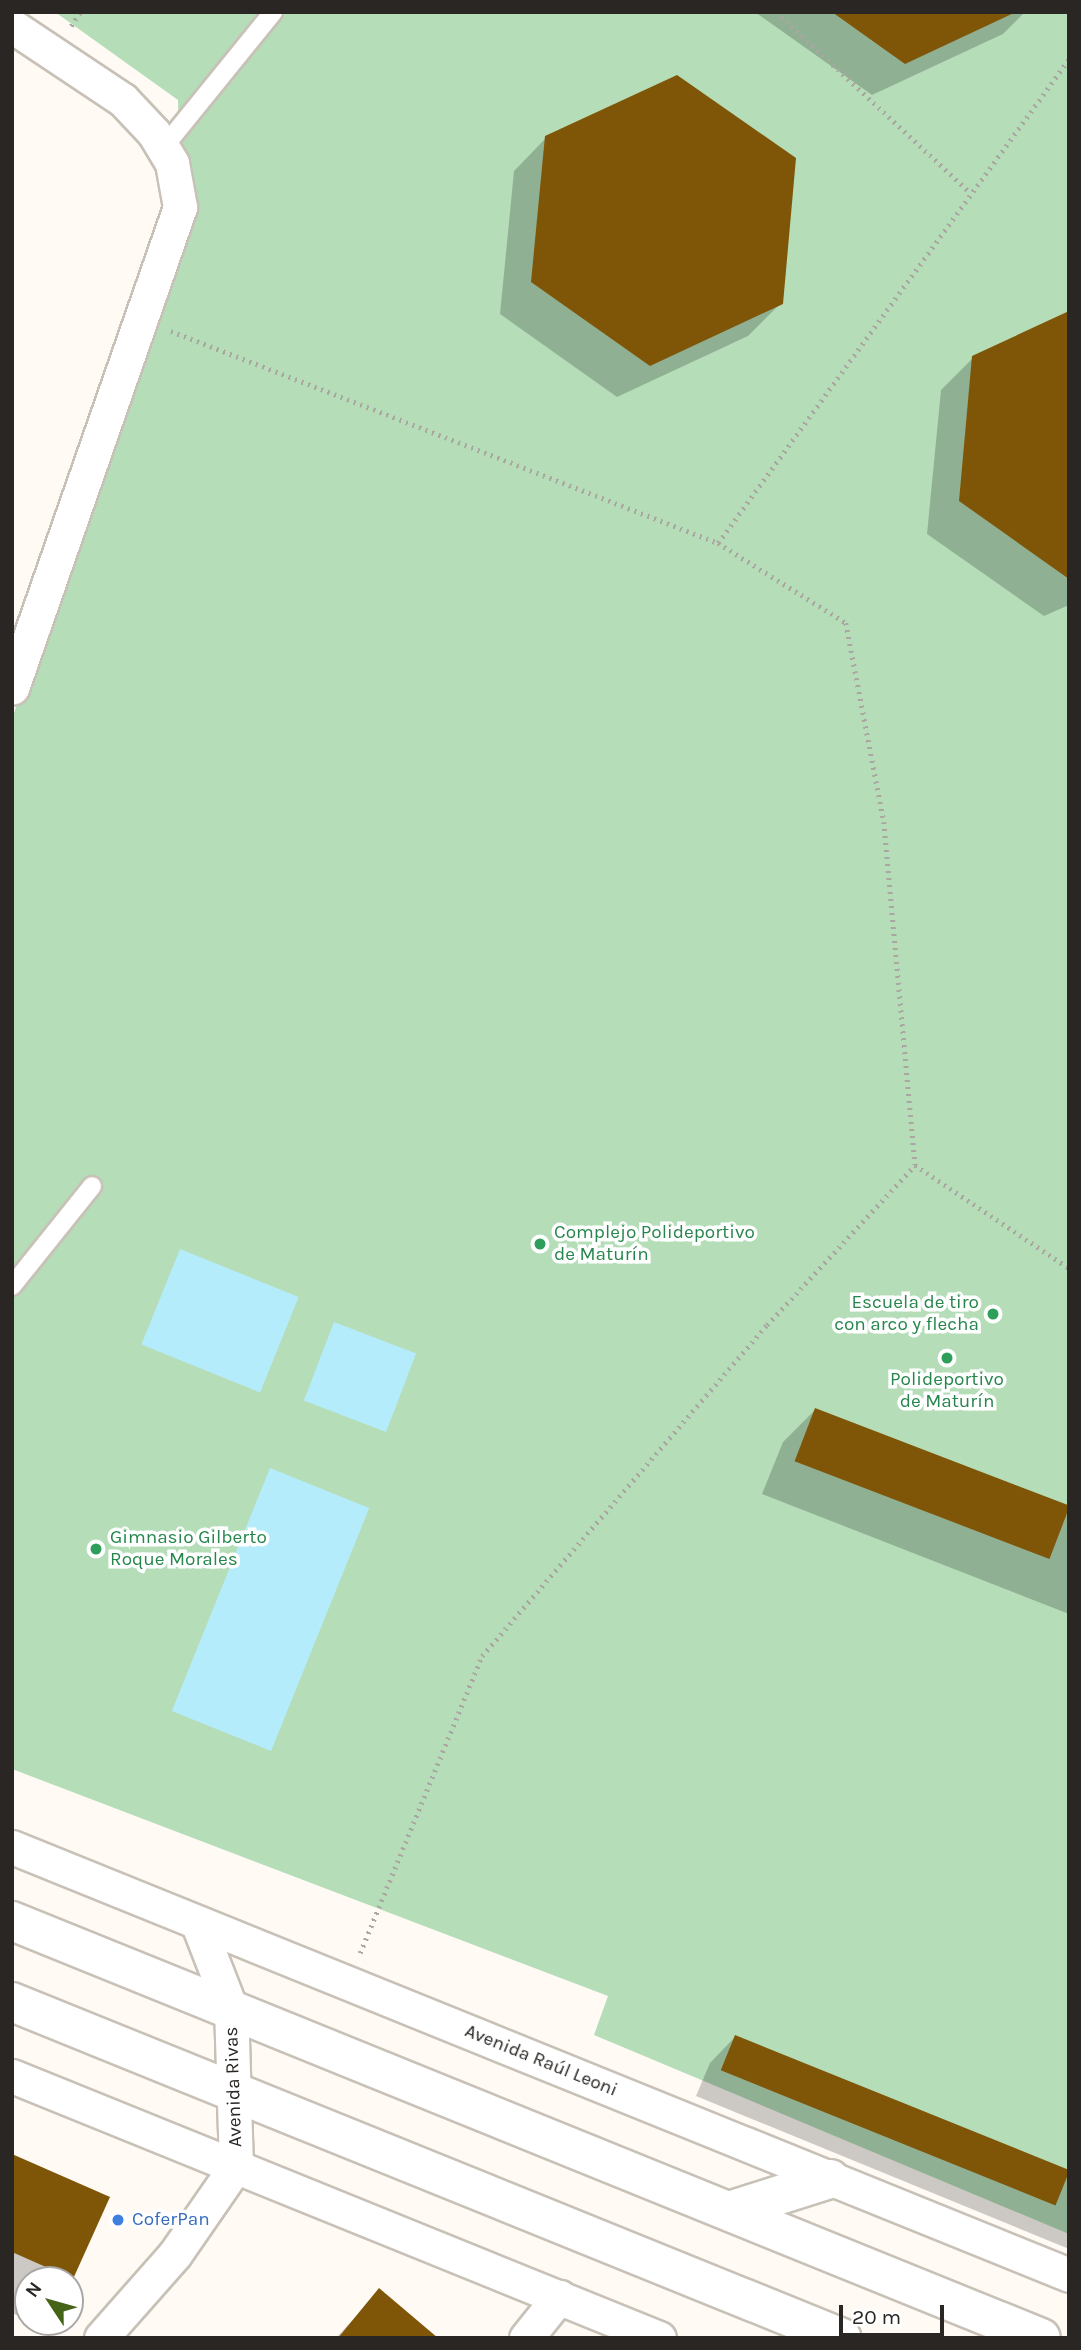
<!DOCTYPE html>
<meta charset="utf-8">
<style>
body{margin:0}
#map{position:relative;width:1081px;height:2350px;overflow:hidden;background:#fffaf4;font-family:Karla,sans-serif}
div>[style]{position:absolute}
.green>*{inset:0;background:#b5ddb8}
.water>*{inset:0;background:#b5ecfb;transform-origin:0 0}
.shadow>*{inset:0;background:#0003}
.building>*{inset:0;background:#7f5608;transform-origin:0 0}
.path>*{height:4.5px;margin-top:-2.25px;transform-origin:0;background:repeating-linear-gradient(90deg,#aaa6a1 0 2px,transparent 0 7px)}
.roads{filter:drop-shadow(2px 0 #c8c1b7) drop-shadow(-2px 0 #c8c1b7) drop-shadow(0 2px #c8c1b7) drop-shadow(0 -2px #c8c1b7)}
.service>*{height:18px;margin:-9px;padding:0 9px;transform-origin:9px;border-radius:9px;background:#fff}
.minor>*{height:33px;margin:-16.5px;padding:0 16.5px;transform-origin:16.5px;border-radius:16.5px;background:#fff}
.trunk>*{height:38px;margin:-19px;padding:0 19px;transform-origin:19px;border-radius:19px;background:#fff}
.dots>*{width:19px;height:19px;translate:-50% -50%;box-sizing:border-box;border:4px solid #fff;border-radius:50%}
span{translate:-50% -50%;white-space:nowrap;text-align:center;line-height:1.15;-webkit-text-stroke:7px #fff;paint-order:stroke}
.leisure-label{font-size:19px;color:#27864d}
.left{translate:0 -50%;text-align:left}
.right{translate:-100% -50%;text-align:right}
.street-label{font-size:19px;color:#292623}
.shop-label{font-size:19px;color:#366cbe}
.frame{position:absolute;inset:0;border:14px solid #292623;pointer-events:none}
.north{position:absolute;left:14px;top:2266px;width:70px;height:70px;box-sizing:border-box;background:#fff;border:2px solid #a9a8a7;border-radius:50%;rotate:306deg;font-size:19px;font-weight:700;line-height:28px;text-align:center;color:#292623}
.north::after{content:'';display:block;margin:auto;width:24px;height:32px;background:#466418;clip-path:polygon(50% 0,100% 100%,50% 72%,0 100%)}
.scale{position:absolute;left:839px;top:2305px;width:105px;height:32px;box-sizing:border-box;border:4px solid #292623;border-top:0;padding-left:9px;font-size:21px;line-height:24px;white-space:nowrap;color:#292623;-webkit-text-stroke:5px #fff;paint-order:stroke}
</style>
<div id="map">
<div class="green">
<i style="clip-path:polygon(55px 12px,1069px 12px,1069px 2234px,594px 2035px,608px 1996px,12px 1769px,12px 719px,180px 207px,178px 100px)"></i>
</div>
<div class="water">
<i style="left:180px;top:1249px;width:128px;height:103px;rotate:22deg"></i>
<i style="left:334px;top:1322px;width:88px;height:84px;rotate:21deg"></i>
<i style="left:270px;top:1468px;width:107px;height:262px;rotate:22deg"></i>
</div>
<div class="shadow">
<i style="clip-path:polygon(755px 12px,1025px 12px,1003px 34px,872px 95px)"></i>
<i style="clip-path:polygon(546px 138px,781px 303px,748px 336px,617px 397px,500px 314px,514px 171px)"></i>
<i style="clip-path:polygon(1069px 313px,1069px 605px,1044px 616px,927px 534px,941px 390px,974px 357px)"></i>
<i style="clip-path:polygon(815px 1410px,1069px 1509px,1069px 1614px,762px 1494px,783px 1442px)"></i>
<i style="clip-path:polygon(735px 2037px,1069px 2175px,1069px 2249px,696px 2096px,710px 2063px)"></i>
<i style="clip-path:polygon(12px 2156px,72px 2278px,28px 2280px,28px 2320px,12px 2313px)"></i>
<i style="clip-path:polygon(379px 2291px,436px 2338px,336px 2338px)"></i>
</div>
<div class="building">
<i style="clip-path:polygon(832px 12px,1016px 12px,905px 64px)"></i>
<i style="clip-path:polygon(677px 75px,796px 158px,783px 304px,650px 366px,531px 282px,545px 136px)"></i>
<i style="clip-path:polygon(1069px 311px,1069px 579px,959px 501px,972px 356px)"></i>
<i style="left:815px;top:1408px;width:273px;height:57px;rotate:21deg"></i>
<i style="left:735px;top:2035px;width:361px;height:38px;rotate:22deg"></i>
<i style="clip-path:polygon(12px 2154px,110px 2197px,73px 2279px,12px 2252px)"></i>
<i style="clip-path:polygon(379px 2288px,438px 2338px,338px 2338px)"></i>
</div>
<div class="path">
<i style="left:776px;top:12px;width:266px;rotate:42.9deg"></i>
<i style="left:71px;top:26px;width:17px;rotate:-57deg"></i>
<i style="left:171px;top:331px;width:587px;rotate:21.18deg"></i>
<i style="left:718px;top:543px;width:151px;rotate:32deg"></i>
<i style="left:846px;top:623px;width:203px;rotate:79.2deg"></i>
<i style="left:884px;top:822px;width:344px;rotate:84.8deg"></i>
<i style="left:915px;top:1165px;width:185px;rotate:33.8deg"></i>
<i style="left:718px;top:543px;width:598px;rotate:-54.05deg"></i>
<i style="left:360px;top:1953px;width:321px;rotate:-67.7deg"></i>
<i style="left:482px;top:1656px;width:437px;rotate:-49.3deg"></i>
<i style="left:767px;top:1325px;width:218px;rotate:-47.2deg"></i>
</div>
<div class="roads">
<div class="service">
<i style="left:163px;top:148px;width:175px;rotate:-51deg"></i>
<i style="left:12px;top:1286px;width:128px;rotate:-51.3deg"></i>
</div>
<div class="minor">
<i style="left:12px;top:26px;width:133px;rotate:33.7deg"></i>
<i style="left:123px;top:100px;width:45px;rotate:46.8deg"></i>
<i style="left:154px;top:133px;width:35px;rotate:59deg"></i>
<i style="left:172px;top:163px;width:45px;rotate:79.7deg"></i>
<i style="left:180px;top:207px;width:509px;rotate:109.25deg"></i>
<i style="left:12px;top:1847px;width:1140px;rotate:22.04deg"></i>
<i style="left:12px;top:2076px;width:698px;rotate:22.05deg"></i>
<i style="left:101px;top:2338px;width:112px;rotate:-48.6deg"></i>
<i style="left:175px;top:2254px;width:107px;rotate:-55.3deg"></i>
<i style="left:236px;top:2166px;width:157px;rotate:-91.8deg"></i>
<i style="left:231px;top:2009px;width:93px;rotate:-111.3deg"></i>
<i style="left:526px;top:2338px;width:53px;rotate:-51.2deg"></i>
</div>
<div class="trunk">
<i style="left:12px;top:1921px;width:1110px;rotate:22.06deg"></i>
<i style="left:12px;top:2002px;width:895px;rotate:22.04deg"></i>
<i style="left:729px;top:2211px;width:106px;rotate:-17.6deg"></i>
</div>
</div>
<div class="dots">
<i style="left:540px;top:1244px;background:#2e9e5b"></i>
<i style="left:993px;top:1314px;background:#2e9e5b"></i>
<i style="left:947px;top:1358px;background:#2e9e5b"></i>
<i style="left:96px;top:1549px;background:#2e9e5b"></i>
<i style="left:118px;top:2220px;background:#3f7fe0"></i>
</div>
<div class="leisure-label">
<span class="left" style="left:554px;top:1244px">Complejo Polideportivo<br>de Maturín</span>
<span class="right" style="left:979px;top:1314px">Escuela de tiro<br>con arco y flecha</span>
<span style="left:947px;top:1391px">Polideportivo<br>de Maturín</span>
<span class="left" style="left:110px;top:1549px">Gimnasio Gilberto<br>Roque Morales</span>
</div>
<div class="street-label">
<span style="left:541px;top:2061px;rotate:22deg">Avenida Raúl Leoni</span>
<span style="left:234px;top:2087px;rotate:-92deg">Avenida Rivas</span>
</div>
<div class="shop-label">
<span class="left" style="left:132px;top:2220px">CoferPan</span>
</div>
<div class="frame"></div>
<div class="north">N</div>
<div class="scale">20 m</div>
</div>
